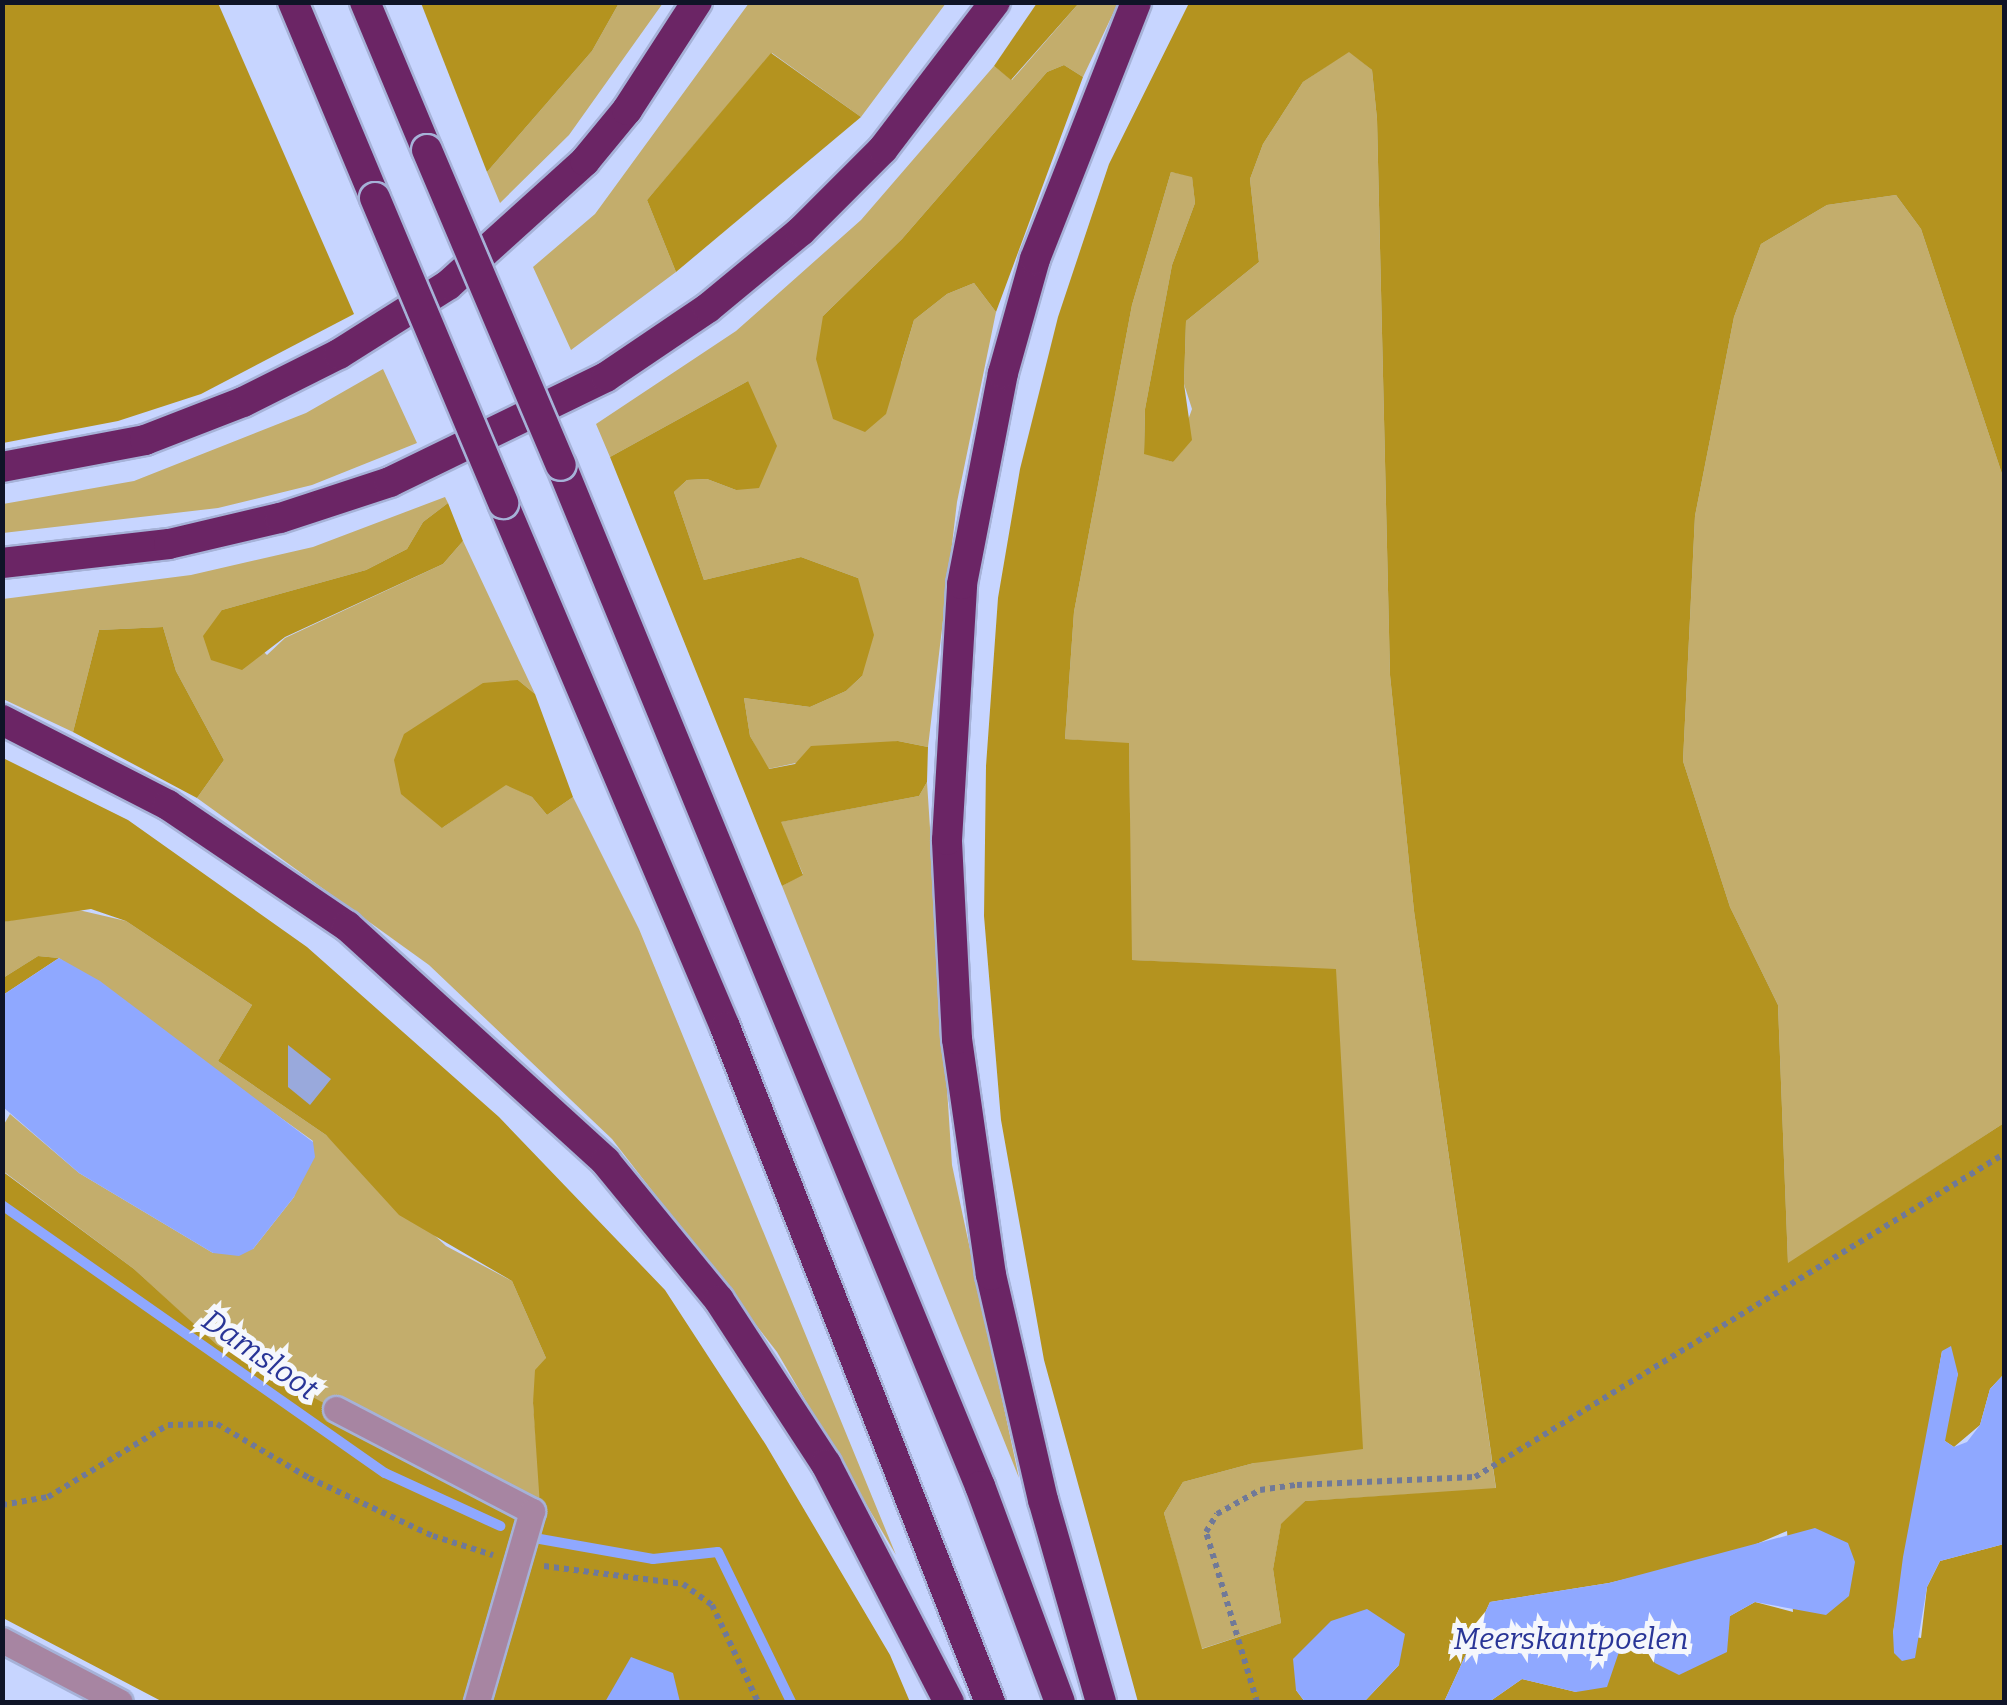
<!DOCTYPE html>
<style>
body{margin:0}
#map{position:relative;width:2007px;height:1705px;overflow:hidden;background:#c7d5ff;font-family:Bitter,serif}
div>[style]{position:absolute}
.green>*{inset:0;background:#c3ad6c}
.forest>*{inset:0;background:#b4931f}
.water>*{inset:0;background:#8fa8ff}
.stream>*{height:10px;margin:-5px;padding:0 5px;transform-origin:5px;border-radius:5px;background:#8fa8ff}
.building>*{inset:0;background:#99a9dc}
.path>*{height:6px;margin-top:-3px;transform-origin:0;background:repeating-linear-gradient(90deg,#707998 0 5px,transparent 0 10px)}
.roads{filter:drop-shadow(2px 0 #a6b2d8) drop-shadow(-2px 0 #a6b2d8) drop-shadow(0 2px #a6b2d8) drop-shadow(0 -2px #a6b2d8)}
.street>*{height:25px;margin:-12.5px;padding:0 12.5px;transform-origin:12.5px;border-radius:12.5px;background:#a785a2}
.highway>*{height:30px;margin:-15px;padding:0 15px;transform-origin:15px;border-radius:15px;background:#6b2565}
.bridges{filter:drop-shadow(2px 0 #a6b2d8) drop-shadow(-2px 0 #a6b2d8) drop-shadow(0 2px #a6b2d8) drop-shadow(0 -2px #a6b2d8)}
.highway-bridge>*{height:30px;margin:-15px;padding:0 15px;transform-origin:15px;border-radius:15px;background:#6b2565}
span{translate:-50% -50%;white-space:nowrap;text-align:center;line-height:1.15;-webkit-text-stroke:10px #f5f7fc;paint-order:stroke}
.water-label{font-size:30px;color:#293597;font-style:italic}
.frame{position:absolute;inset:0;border:5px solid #0f1427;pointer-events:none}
</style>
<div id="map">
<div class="green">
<i style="clip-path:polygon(619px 3px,663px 3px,569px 135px,500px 203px,487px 172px,592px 51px)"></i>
<i style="clip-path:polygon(749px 3px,946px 3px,861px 117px,772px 53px,647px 200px,676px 272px,571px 350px,533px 267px,595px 214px)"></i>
<i style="clip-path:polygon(1079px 3px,1118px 3px,1083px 77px,1064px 65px,1047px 72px,902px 239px,823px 316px,901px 364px,914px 320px,947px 294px,974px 283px,996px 312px,957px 502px,928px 747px,898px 741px,768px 769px,750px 736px,744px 698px,810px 707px,846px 691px,862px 676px,858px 578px,801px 557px,704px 580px,674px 492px,687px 480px,707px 479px,736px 490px,748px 381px,610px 457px,596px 424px,736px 331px,861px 220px,994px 66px,1012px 80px)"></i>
<i style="clip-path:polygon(1349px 51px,1372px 70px,1377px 119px,1390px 675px,1414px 911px,1496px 1489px,1305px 1501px,1281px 1525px,1273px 1569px,1281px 1623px,1201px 1649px,1164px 1513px,1183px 1482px,1254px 1463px,1336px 970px,1131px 960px,1129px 744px,1065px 739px,1074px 612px,1132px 305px,1171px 172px,1192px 176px,1195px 203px,1172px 265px,1145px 409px,1144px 453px,1173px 462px,1192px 409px,1184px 384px,1186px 321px,1259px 262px,1250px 179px,1263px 144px,1303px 82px)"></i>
<i style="clip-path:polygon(1896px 195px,1921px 229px,2004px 480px,2004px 1123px,1788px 1264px,1778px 1005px,1730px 907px,1683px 761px,1695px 516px,1734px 317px,1761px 244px,1827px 205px)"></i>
<i style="clip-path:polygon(383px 369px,417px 443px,312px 485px,218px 508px,3px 533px,3px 504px,134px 481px,306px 413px)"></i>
<i style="clip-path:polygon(445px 497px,448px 503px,423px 522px,407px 549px,366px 570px,222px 610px,267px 655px,285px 638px,443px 564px,463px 541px,535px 694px,518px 680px,442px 828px,506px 784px,532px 797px,547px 815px,573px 797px,639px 929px,896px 1555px,777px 1352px,612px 1139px,429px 965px,197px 798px,224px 760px,176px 671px,163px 627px,99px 630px,73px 732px,3px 699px,3px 599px,191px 575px,313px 547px)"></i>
<i style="clip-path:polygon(927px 782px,952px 1165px,1019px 1478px,782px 886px,803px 874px,780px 822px,919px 796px)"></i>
<i style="clip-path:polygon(70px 908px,126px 921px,252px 1005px,218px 1061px,326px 1135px,446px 1246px,512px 1281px,546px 1358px,533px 1403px,543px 1522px,216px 1345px,134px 1269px,3px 1171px,3px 1126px,10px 1114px,79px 1173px,213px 1253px,253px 1249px,294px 1197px,313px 1141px,59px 958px,38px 956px,3px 978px,3px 922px)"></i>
</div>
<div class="forest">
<i style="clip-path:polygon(3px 2px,218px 3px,354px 314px,201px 394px,118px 421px,3px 443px)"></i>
<i style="clip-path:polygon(421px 3px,619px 3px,592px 51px,487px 172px)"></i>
<i style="clip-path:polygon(1037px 3px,1079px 3px,1011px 80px,994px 66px)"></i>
<i style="clip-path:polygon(evenodd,1189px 3px,2004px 3px,2004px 480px,1921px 229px,1896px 195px,1827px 205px,1761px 244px,1734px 317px,1695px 516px,1683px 761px,1730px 907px,1778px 1005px,1788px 1263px,2004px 1123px,2004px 1374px,1990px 1389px,1980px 1425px,1954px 1447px,1945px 1441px,1945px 1418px,1958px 1374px,1942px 1351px,1893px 1633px,1921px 1638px,1927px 1587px,1940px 1561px,2004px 1544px,2004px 1702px,1489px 1702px,1522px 1679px,1576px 1692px,1620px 1649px,1730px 1616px,1755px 1602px,1793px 1612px,1787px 1531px,1735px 1553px,1609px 1583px,1490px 1602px,1444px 1702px,1364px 1702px,1399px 1665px,1296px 1690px,1305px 1702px,1138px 1702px,1044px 1360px,1001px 1120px,984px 916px,986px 766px,998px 598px,1020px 469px,1058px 317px,1109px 164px,1189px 3px,1349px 52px,1372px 70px,1377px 119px,1390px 675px,1414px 911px,1496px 1488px,1305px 1501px,1281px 1524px,1273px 1569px,1281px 1623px,1202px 1649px,1164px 1513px,1183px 1482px,1254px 1463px,1363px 1449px,1336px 969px,1132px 960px,1129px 743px,1065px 739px,1074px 612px,1132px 305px,1171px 172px,1192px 177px,1195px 203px,1172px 265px,1145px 409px,1144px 454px,1173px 462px,1192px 440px,1184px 384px,1186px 321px,1259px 262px,1250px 179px,1263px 144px,1303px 82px,1349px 52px)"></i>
<i style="clip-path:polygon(771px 53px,861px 117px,676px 272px,647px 200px)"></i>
<i style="clip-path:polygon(1064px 65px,1083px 77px,996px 312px,974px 283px,947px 294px,914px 320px,886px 414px,865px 432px,833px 419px,816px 359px,823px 316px,902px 239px,1047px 72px)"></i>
<i style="clip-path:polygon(748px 381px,777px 446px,759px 488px,736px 490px,707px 479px,687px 480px,674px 492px,704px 580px,801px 557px,858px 578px,874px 635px,862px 676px,846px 691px,810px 707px,744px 698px,750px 736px,769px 769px,795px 764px,811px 746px,898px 741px,928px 747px,927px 782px,919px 796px,781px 822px,803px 875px,782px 886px,610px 457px)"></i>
<i style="clip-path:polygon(448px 503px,463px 541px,443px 564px,285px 637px,242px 670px,211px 660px,203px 636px,222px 610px,366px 570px,407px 549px,423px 522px)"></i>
<i style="clip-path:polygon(163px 627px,176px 671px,224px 760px,197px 798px,73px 732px,99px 630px)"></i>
<i style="clip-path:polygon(518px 680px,535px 694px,573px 797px,547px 815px,532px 797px,506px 785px,442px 828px,401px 794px,394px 760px,404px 734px,483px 683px)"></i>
<i style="clip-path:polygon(3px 758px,128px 820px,307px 947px,499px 1117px,665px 1290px,766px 1445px,890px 1655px,910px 1702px,163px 1702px,3px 1618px,2px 1171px,134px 1269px,217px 1345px,541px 1521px,533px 1403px,535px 1370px,546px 1358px,512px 1281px,399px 1215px,326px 1135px,218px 1061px,252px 1005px,126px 921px,91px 909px,3px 922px)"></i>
<i style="clip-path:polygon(38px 956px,59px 958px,3px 995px,3px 978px)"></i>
</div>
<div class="water">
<i style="clip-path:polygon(59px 958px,100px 981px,313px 1142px,315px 1157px,294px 1197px,253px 1249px,239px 1256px,213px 1253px,79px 1173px,3px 1107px,3px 995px)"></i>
<i style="clip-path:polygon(1951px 1346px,1958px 1374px,1945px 1441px,1954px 1447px,1967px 1442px,1980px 1425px,1990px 1389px,2004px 1374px,2004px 1544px,1940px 1561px,1927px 1587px,1915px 1658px,1902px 1661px,1894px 1653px,1893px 1633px,1903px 1557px,1942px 1351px)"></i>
<i style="clip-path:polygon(1815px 1528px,1848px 1543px,1855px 1562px,1849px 1596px,1826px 1615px,1755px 1602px,1730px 1616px,1727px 1652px,1679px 1675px,1655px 1663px,1640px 1641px,1620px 1649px,1607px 1687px,1576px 1692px,1522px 1679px,1489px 1702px,1444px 1702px,1490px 1602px,1609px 1583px)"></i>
<i style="clip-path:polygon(1367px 1609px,1405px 1634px,1399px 1665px,1364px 1702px,1305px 1702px,1296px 1690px,1293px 1659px,1331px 1621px)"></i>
<i style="clip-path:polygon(631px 1657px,673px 1673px,680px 1702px,605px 1702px)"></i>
</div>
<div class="stream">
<i style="left:2px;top:1205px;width:467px;rotate:35deg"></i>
<i style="left:385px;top:1473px;width:127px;rotate:24.7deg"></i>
<i style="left:540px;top:1539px;width:115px;rotate:10deg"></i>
<i style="left:653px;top:1559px;width:65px;rotate:-6.1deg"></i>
<i style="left:718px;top:1552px;width:167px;rotate:64deg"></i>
</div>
<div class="building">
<i style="clip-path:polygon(288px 1045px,331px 1079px,310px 1105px,288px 1087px)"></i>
</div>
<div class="path">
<i style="left:2px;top:1505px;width:47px;rotate:-9.9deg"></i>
<i style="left:48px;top:1497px;width:140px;rotate:-31deg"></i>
<i style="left:168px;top:1425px;width:49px;rotate:-1.2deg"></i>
<i style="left:217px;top:1424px;width:107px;rotate:30.4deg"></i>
<i style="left:309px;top:1478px;width:137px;rotate:25.1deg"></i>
<i style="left:433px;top:1536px;width:63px;rotate:17.6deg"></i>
<i style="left:544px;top:1566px;width:140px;rotate:7.4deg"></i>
<i style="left:683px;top:1584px;width:36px;rotate:36deg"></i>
<i style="left:712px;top:1605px;width:107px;rotate:64.6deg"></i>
<i style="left:1257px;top:1702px;width:177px;rotate:-106.7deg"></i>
<i style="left:1206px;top:1532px;width:21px;rotate:-59deg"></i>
<i style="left:1217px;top:1514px;width:49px;rotate:-29.2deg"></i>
<i style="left:1260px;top:1490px;width:37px;rotate:-8deg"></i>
<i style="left:1297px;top:1485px;width:178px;rotate:-2.6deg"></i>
<i style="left:1475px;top:1477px;width:620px;rotate:-31.41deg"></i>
</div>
<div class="roads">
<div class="street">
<i style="left:336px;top:1409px;width:221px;rotate:27.5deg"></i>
<i style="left:532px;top:1511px;width:199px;rotate:106.1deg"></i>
<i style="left:2px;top:1640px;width:133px;rotate:27.7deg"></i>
</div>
<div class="highway">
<i style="left:293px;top:2px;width:212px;rotate:67.3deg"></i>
<i style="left:365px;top:2px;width:160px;rotate:67.3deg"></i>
<i style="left:561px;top:465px;width:1104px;rotate:67.69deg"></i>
<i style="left:980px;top:1486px;width:230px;rotate:69.7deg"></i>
<i style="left:2px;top:467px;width:146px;rotate:-10.7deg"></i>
<i style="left:145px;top:440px;width:105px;rotate:-21.2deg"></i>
<i style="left:243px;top:402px;width:107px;rotate:-26.6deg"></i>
<i style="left:339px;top:354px;width:129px;rotate:-32.3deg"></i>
<i style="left:448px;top:285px;width:185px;rotate:-42.1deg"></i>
<i style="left:585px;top:161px;width:66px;rotate:-50.5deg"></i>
<i style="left:627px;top:110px;width:129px;rotate:-57.1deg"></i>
<i style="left:503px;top:503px;width:569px;rotate:67.04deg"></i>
<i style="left:725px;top:1027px;width:725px;rotate:68.57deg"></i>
<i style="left:2px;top:563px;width:168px;rotate:-6.5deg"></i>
<i style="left:169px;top:544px;width:114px;rotate:-13.2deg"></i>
<i style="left:280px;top:518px;width:116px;rotate:-18.1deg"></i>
<i style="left:390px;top:482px;width:240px;rotate:-25.9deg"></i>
<i style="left:606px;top:377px;width:123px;rotate:-34.1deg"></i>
<i style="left:708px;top:308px;width:121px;rotate:-39.6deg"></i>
<i style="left:801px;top:231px;width:116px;rotate:-45deg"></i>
<i style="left:883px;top:149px;width:185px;rotate:-52.7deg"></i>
<i style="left:2px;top:720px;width:186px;rotate:27.1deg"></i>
<i style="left:168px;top:805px;width:216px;rotate:34.1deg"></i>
<i style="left:347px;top:926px;width:350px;rotate:42.3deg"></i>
<i style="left:606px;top:1162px;width:178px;rotate:50.7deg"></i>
<i style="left:719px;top:1300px;width:196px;rotate:56.9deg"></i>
<i style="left:826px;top:1464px;width:268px;rotate:62.7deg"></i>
<i style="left:1101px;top:1702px;width:210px;rotate:-106deg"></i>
<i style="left:1043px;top:1500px;width:231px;rotate:-103deg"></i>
<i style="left:991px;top:1275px;width:238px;rotate:-98.2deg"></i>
<i style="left:957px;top:1039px;width:199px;rotate:-92.9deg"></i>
<i style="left:947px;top:840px;width:256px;rotate:-86.6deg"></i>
<i style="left:962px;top:584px;width:215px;rotate:-79deg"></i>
<i style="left:1003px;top:373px;width:118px;rotate:-74.3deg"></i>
<i style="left:1035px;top:259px;width:276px;rotate:-68.5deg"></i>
</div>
</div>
<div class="bridges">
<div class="highway-bridge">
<i style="left:427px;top:150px;width:342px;rotate:67deg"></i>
<i style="left:375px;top:198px;width:331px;rotate:67.2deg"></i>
</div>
</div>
<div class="water-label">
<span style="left:260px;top:1355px;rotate:35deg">Damsloot</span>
<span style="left:1571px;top:1639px">Meerskantpoelen</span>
</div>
<div class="frame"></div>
</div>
